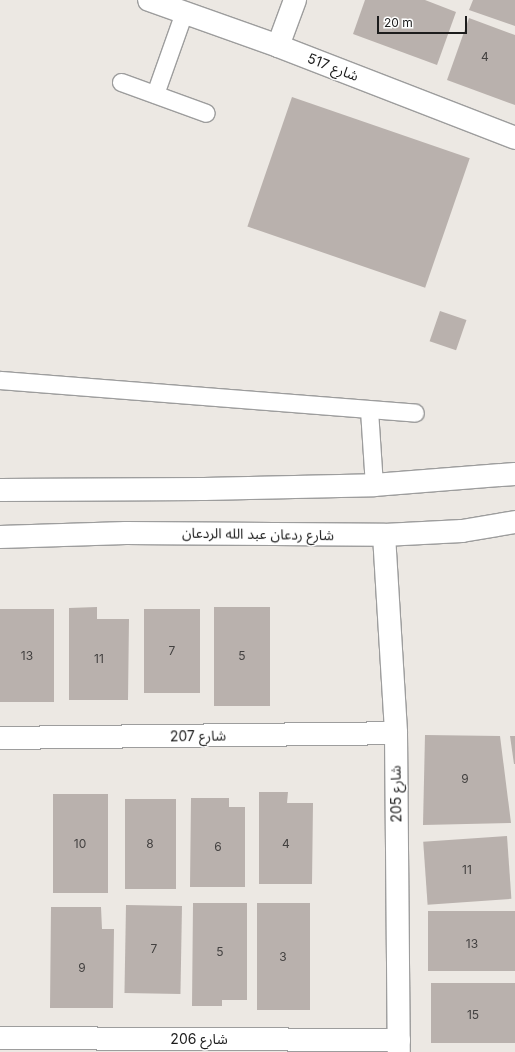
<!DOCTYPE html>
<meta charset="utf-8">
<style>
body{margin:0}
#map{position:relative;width:515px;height:1052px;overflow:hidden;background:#ece8e3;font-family:Inter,"Noto Sans Arabic",sans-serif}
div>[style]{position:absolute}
.building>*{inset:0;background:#b9b1ad;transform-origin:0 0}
.roads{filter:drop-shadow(1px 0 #9d9d9d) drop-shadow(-1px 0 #9d9d9d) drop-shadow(0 1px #9d9d9d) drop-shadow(0 -1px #9d9d9d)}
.service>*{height:17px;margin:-8.5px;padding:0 8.5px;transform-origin:8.5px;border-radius:8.5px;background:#fff}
.minor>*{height:22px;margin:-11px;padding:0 11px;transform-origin:11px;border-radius:11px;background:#fff}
.tertiary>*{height:22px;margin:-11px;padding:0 11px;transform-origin:11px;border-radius:11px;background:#fff}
span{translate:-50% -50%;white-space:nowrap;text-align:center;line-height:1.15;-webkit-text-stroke:3px #fff;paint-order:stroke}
.number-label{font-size:12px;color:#434140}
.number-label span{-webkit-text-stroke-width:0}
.street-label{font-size:14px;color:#1c1c1c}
.scale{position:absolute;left:377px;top:16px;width:90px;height:18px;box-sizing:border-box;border:2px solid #1c1c1c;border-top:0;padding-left:5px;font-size:12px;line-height:14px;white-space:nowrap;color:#1c1c1c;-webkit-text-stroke:3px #fff;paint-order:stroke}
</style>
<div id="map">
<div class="building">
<i style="clip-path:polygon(365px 0,425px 0,456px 12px,437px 65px,353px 34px)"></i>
<i style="clip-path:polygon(473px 0,515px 0,515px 26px,469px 10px)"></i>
<i style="clip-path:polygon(469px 18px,515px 35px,515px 105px,447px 80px)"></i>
<i style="left:292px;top:97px;width:188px;height:137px;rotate:19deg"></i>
<i style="left:440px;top:311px;width:28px;height:32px;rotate:19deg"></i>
<i style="clip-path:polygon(97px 607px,97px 619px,129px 619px,128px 700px,69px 700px,69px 608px)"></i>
<i style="left:214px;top:607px;width:56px;height:99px"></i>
<i style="left:0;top:609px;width:54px;height:93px"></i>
<i style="left:144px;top:609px;width:56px;height:84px"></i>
<i style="clip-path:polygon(425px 735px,500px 736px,511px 823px,423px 825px)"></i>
<i style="clip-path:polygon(510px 736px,515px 736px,515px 764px,514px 764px)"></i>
<i style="clip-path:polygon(259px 792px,288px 792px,287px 803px,313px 803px,312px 884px,259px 884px)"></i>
<i style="left:53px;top:794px;width:55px;height:99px"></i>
<i style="clip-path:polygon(191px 798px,229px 798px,229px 807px,245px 807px,245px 887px,190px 887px)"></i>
<i style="left:125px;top:799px;width:51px;height:90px"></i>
<i style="left:507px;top:836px;width:63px;height:84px;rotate:86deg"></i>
<i style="clip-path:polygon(193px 903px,247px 903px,247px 1000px,222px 1000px,222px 1006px,192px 1006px)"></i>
<i style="left:257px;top:903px;width:53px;height:107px"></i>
<i style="left:126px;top:905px;width:56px;height:88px;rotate:1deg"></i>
<i style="clip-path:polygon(51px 907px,101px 907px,102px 929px,114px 929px,113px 1008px,50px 1008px)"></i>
<i style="left:515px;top:911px;width:60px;height:87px;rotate:90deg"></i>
<i style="left:515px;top:983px;width:60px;height:84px;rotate:90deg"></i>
</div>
<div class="roads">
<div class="service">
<i style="left:121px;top:82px;width:90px;rotate:20deg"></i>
<i style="left:155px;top:94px;width:87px;rotate:-70.5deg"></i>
<i style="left:0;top:380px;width:416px;rotate:4.5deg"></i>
<i style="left:369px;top:410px;width:75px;rotate:86.2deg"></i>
</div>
<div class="minor">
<i style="left:149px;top:0;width:137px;rotate:19.6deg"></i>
<i style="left:278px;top:46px;width:254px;rotate:21.2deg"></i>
<i style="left:278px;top:46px;width:49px;rotate:-69.7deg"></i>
<i style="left:384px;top:535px;width:198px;rotate:86.5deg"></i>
<i style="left:396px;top:733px;width:319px;rotate:89.5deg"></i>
<i style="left:0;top:738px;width:396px;rotate:-0.7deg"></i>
<i style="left:0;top:1038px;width:399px;rotate:0.3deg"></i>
</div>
<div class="tertiary">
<i style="left:0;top:490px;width:204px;rotate:-0.3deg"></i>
<i style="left:204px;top:489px;width:170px;rotate:-1.3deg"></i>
<i style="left:374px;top:485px;width:141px;rotate:-4.5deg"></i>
<i style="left:0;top:537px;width:126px;rotate:-1.8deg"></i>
<i style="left:126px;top:533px;width:258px;rotate:0.4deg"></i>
<i style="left:384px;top:535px;width:78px;rotate:-2.9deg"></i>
<i style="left:462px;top:531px;width:54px;rotate:-9.6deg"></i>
</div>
</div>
<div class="number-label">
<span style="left:485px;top:57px">4</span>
<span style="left:172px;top:651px">7</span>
<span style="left:27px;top:656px">13</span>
<span style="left:242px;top:656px">5</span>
<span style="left:99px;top:659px">11</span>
<span style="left:465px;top:779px">9</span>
<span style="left:80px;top:844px">10</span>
<span style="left:150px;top:844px">8</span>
<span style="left:286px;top:844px">4</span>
<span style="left:218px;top:847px">6</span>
<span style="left:467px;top:870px">11</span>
<span style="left:472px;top:944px">13</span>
<span style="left:154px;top:949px">7</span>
<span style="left:220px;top:952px">5</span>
<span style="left:283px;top:957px">3</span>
<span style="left:82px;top:968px">9</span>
<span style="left:473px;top:1015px">15</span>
</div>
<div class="street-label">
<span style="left:333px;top:67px;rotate:21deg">شارع 517</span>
<span style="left:258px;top:534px;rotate:1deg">شارع ردعان عبد الله الردعان</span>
<span style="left:198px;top:736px;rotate:-1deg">شارع 207</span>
<span style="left:396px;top:794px;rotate:-91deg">شارع 205</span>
<span style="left:199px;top:1039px">شارع 206</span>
</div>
<div class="scale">20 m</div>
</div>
